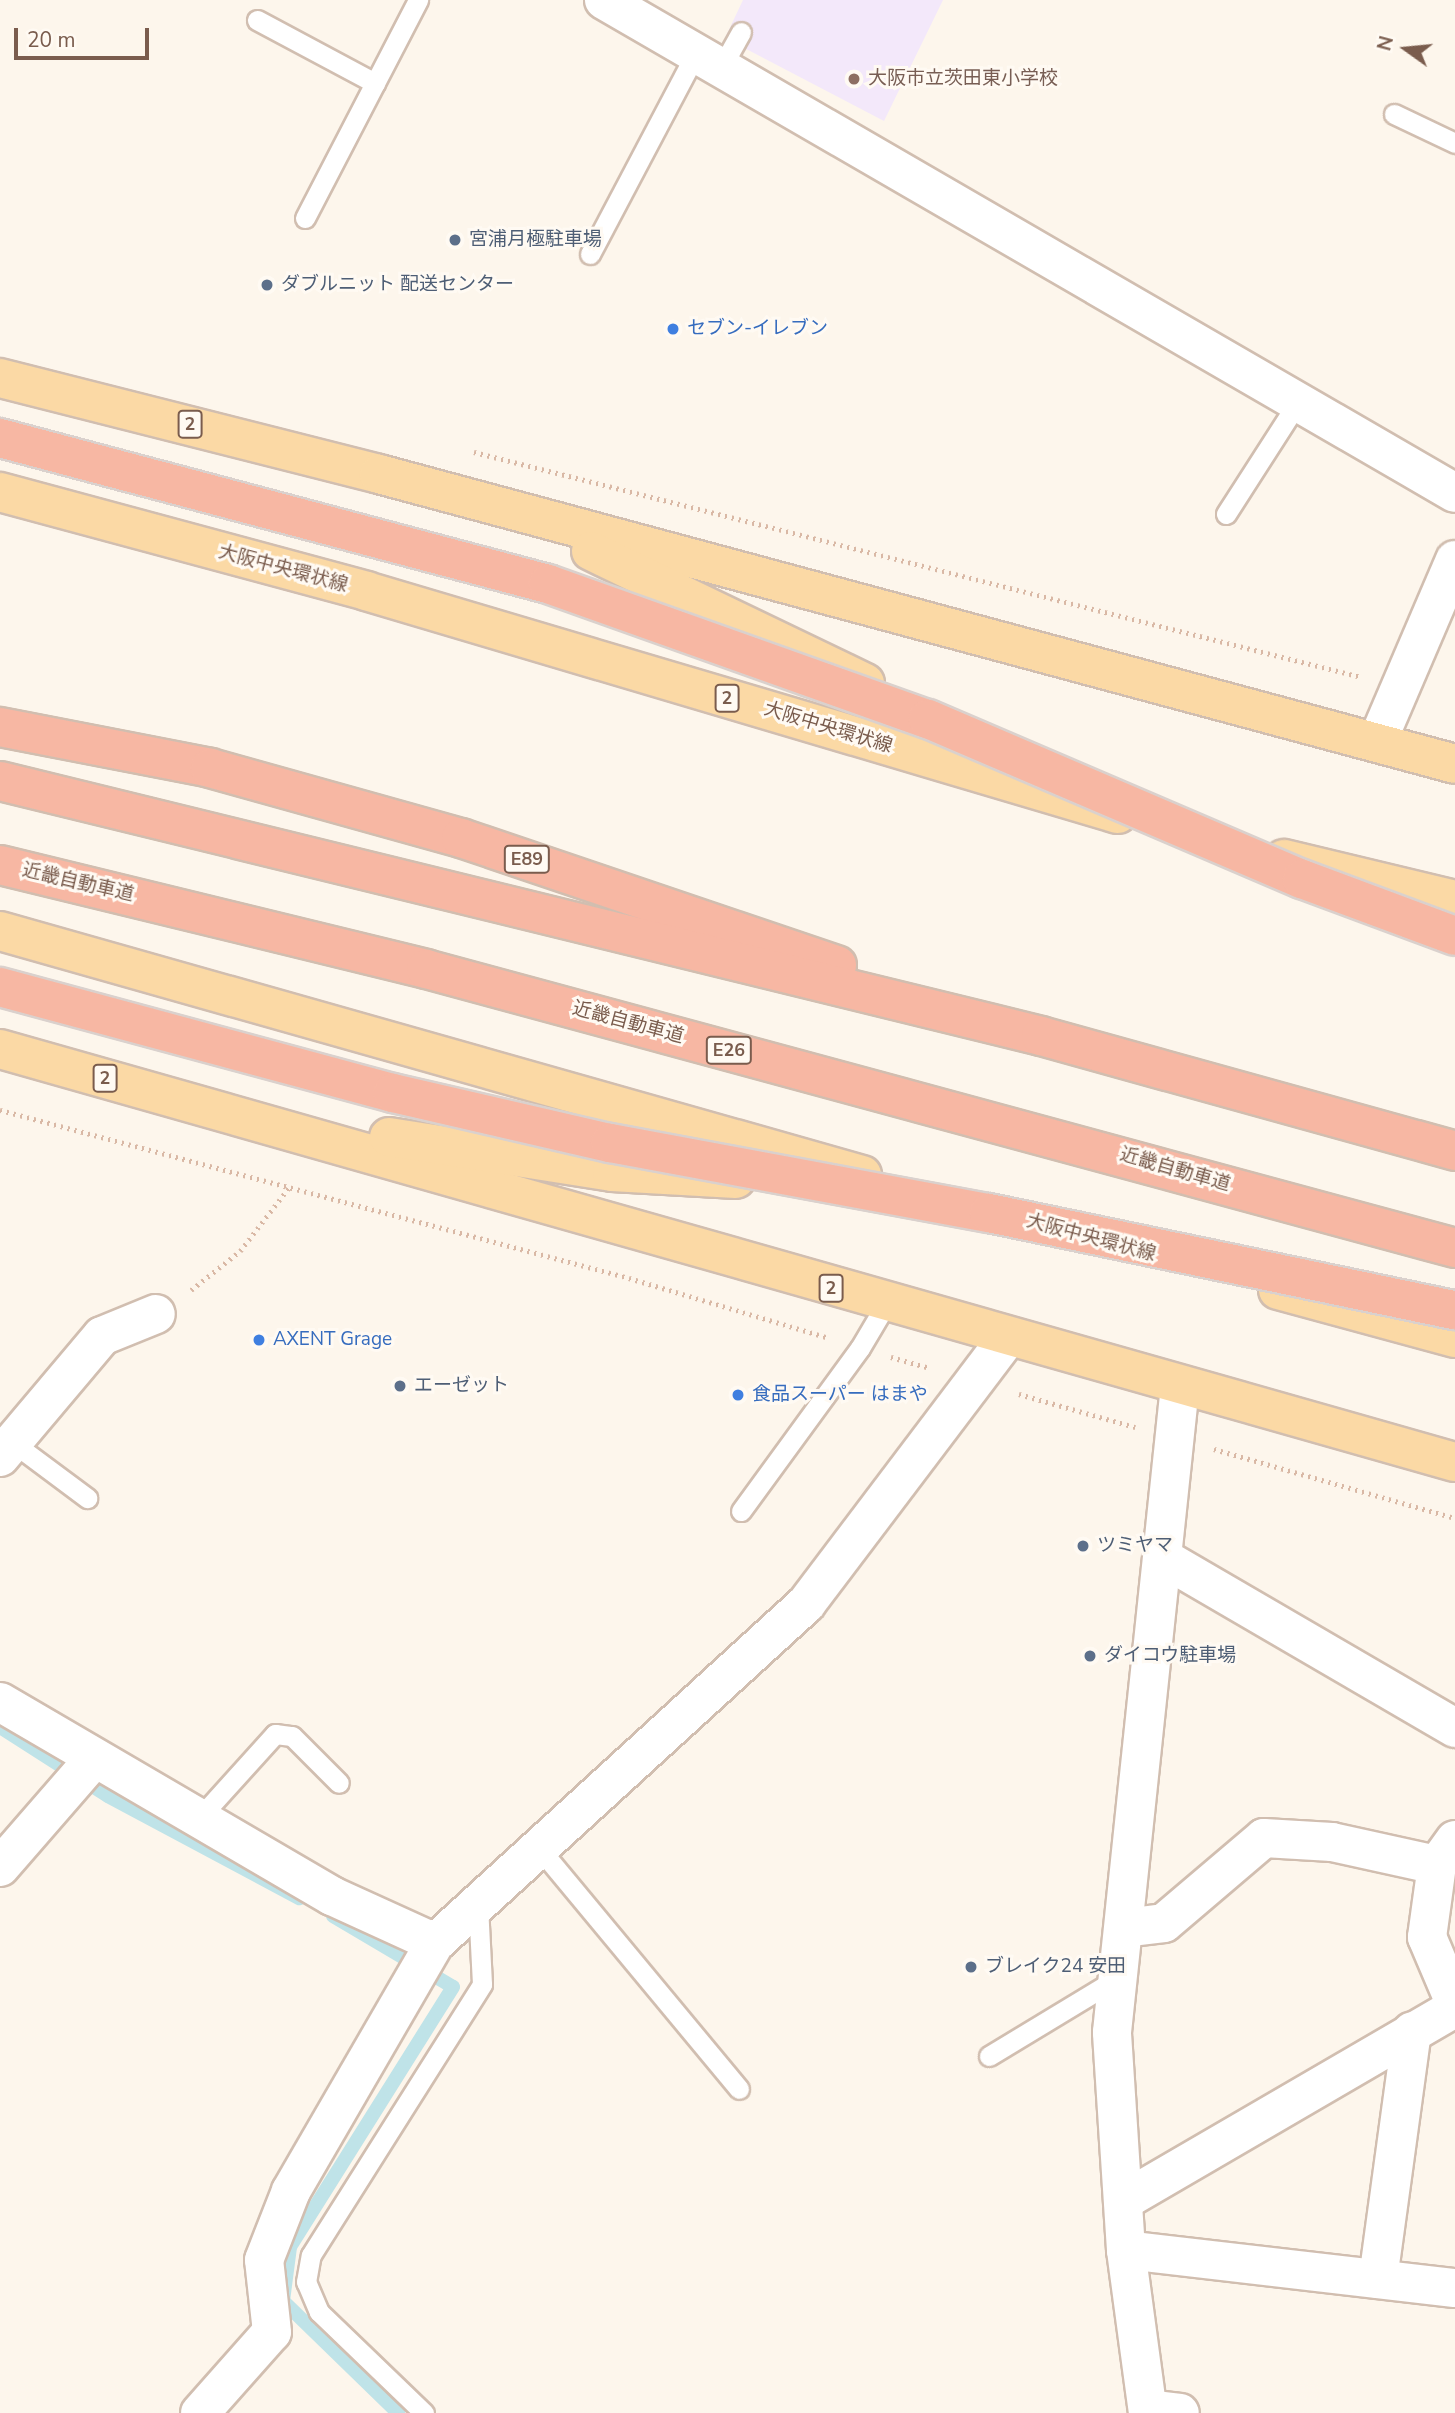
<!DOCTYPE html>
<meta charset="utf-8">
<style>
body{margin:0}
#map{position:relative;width:1455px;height:2413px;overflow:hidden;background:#fdf6ec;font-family:"Nunito Sans","Noto Sans JP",sans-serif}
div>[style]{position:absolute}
.education>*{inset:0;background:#f3e8fa}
.stream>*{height:14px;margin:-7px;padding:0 7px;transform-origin:7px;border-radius:7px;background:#bfe3e8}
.path>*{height:4.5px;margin-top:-2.25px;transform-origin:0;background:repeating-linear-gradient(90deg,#d9b8a5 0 2px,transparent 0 7px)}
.roads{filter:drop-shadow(2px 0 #d1beb0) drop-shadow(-2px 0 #d1beb0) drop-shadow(0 2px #d1beb0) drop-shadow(0 -2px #d1beb0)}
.service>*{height:19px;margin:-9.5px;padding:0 9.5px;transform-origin:9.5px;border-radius:9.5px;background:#fff}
.minor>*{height:38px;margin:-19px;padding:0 19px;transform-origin:19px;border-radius:19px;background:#fff}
.primary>*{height:38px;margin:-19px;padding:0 19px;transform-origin:19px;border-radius:19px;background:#fbd9a5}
.motorway>*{height:38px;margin:-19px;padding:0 19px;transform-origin:19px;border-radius:19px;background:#f7b7a3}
.bridges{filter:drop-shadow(2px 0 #dad1cd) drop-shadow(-2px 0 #dad1cd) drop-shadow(0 2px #dad1cd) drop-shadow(0 -2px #dad1cd)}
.motorway-bridge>*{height:38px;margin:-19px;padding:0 19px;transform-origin:19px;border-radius:19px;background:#f7b7a3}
.dots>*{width:19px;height:19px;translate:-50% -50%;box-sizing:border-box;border:4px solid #fffaf3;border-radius:50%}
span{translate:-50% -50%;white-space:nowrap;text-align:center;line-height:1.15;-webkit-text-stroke:6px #fffaf3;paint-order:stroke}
.shield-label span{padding:2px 5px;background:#fffaf3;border:2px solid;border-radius:5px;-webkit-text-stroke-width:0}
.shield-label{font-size:18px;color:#7a5c4d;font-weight:700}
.education-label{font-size:19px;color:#785e54}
.left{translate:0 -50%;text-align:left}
.service-label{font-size:19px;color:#4e5e75}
.shop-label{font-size:19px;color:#366cbe}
.street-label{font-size:19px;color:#7a5c4d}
.north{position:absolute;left:1371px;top:14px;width:70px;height:70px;-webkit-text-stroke:5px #fffaf3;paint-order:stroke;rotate:285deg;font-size:19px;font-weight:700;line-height:28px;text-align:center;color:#7a5c4d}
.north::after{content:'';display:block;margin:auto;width:24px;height:32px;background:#7a5c4d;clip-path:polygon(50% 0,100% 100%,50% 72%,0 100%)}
.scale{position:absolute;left:14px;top:28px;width:135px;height:32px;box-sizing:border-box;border:4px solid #7a5c4d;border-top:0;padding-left:9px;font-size:21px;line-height:24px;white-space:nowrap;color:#7a5c4d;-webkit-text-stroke:5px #fffaf3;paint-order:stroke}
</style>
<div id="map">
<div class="education">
<i style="clip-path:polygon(743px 0,943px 0,884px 121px,725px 38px)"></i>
</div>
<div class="stream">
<i style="left:0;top:1727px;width:128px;rotate:32.6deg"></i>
<i style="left:108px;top:1796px;width:217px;rotate:28.1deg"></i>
<i style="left:333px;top:1916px;width:139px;rotate:30.6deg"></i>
<i style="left:453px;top:1987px;width:307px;rotate:122.1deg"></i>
<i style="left:290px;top:2247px;width:54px;rotate:97.4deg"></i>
<i style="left:283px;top:2301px;width:161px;rotate:44.2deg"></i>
</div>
<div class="path">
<i style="left:474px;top:452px;width:915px;rotate:14.23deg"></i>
<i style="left:0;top:1110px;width:651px;rotate:14.95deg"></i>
<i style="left:629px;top:1278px;width:206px;rotate:16.7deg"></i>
<i style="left:191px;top:1290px;width:63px;rotate:-38.5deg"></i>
<i style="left:240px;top:1251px;width:82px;rotate:-52.4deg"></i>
<i style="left:891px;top:1357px;width:41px;rotate:15.8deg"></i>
<i style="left:1019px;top:1394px;width:121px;rotate:15.9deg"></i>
<i style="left:1214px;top:1449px;width:251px;rotate:16deg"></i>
</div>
<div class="roads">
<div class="service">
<i style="left:257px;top:20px;width:134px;rotate:28.1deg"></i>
<i style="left:721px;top:68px;width:41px;rotate:-60.9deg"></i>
<i style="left:1394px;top:114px;width:68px;rotate:25.4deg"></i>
<i style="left:305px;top:218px;width:246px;rotate:-62.6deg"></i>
<i style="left:590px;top:254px;width:227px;rotate:-62.2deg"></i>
<i style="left:1226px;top:514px;width:133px;rotate:-57.3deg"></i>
<i style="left:12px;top:1442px;width:94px;rotate:36.7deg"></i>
<i style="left:741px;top:1511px;width:202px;rotate:-53.9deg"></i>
<i style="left:860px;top:1348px;width:51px;rotate:-59.4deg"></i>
<i style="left:200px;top:1817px;width:112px;rotate:-47.9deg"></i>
<i style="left:275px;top:1734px;width:17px;rotate:7deg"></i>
<i style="left:292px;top:1736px;width:66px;rotate:45deg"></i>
<i style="left:539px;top:1848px;width:313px;rotate:50.3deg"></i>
<i style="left:989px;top:2056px;width:151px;rotate:-31.2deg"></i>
<i style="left:424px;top:2413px;width:146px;rotate:-136.1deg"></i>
<i style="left:319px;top:2312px;width:33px;rotate:-113deg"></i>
<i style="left:306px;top:2282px;width:27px;rotate:-80deg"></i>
<i style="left:311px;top:2255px;width:320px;rotate:-57.7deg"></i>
<i style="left:482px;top:1984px;width:80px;rotate:-92.9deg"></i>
</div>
<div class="minor">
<i style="left:604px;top:0;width:983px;rotate:30.08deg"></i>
<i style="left:1377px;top:742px;width:198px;rotate:-66.8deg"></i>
<i style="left:0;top:1457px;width:158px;rotate:-49.9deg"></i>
<i style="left:102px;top:1336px;width:58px;rotate:-22.2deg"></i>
<i style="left:1163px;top:1558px;width:338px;rotate:30.2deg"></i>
<i style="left:0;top:1702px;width:385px;rotate:30.3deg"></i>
<i style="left:332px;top:1896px;width:113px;rotate:24.5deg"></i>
<i style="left:1455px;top:1840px;width:31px;rotate:126deg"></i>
<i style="left:1437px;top:1865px;width:73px;rotate:97.9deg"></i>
<i style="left:1427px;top:1937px;width:72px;rotate:67deg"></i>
<i style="left:0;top:1867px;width:143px;rotate:-49deg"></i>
<i style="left:1124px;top:1928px;width:40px;rotate:-7.1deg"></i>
<i style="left:1164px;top:1923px;width:131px;rotate:-40.4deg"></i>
<i style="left:1264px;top:1838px;width:68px;rotate:3.4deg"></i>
<i style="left:1332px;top:1842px;width:107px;rotate:12.4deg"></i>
<i style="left:1123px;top:2201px;width:384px;rotate:-30.2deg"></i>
<i style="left:1126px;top:2250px;width:331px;rotate:6.6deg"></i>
<i style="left:1378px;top:2279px;width:250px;rotate:-82.2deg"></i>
<i style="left:1148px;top:2409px;width:32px;rotate:7deg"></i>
<i style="left:200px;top:2413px;width:108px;rotate:-48.4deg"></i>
<i style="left:272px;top:2332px;width:72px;rotate:-96.3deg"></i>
<i style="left:264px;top:2260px;width:74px;rotate:-68.6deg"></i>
<i style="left:291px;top:2191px;width:287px;rotate:-59.9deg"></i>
<i style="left:435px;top:1943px;width:503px;rotate:-42.42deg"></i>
<i style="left:806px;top:1604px;width:333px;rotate:-52.9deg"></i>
<i style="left:1148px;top:2413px;width:164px;rotate:-97.7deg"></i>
<i style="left:1126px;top:2250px;width:218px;rotate:-93.7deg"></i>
<i style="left:1112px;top:2032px;width:650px;rotate:-83.99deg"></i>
</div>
<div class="primary">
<i style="left:0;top:378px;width:391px;rotate:14.2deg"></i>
<i style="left:379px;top:474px;width:1114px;rotate:15.08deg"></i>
<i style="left:0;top:492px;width:379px;rotate:15.1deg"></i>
<i style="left:366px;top:591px;width:784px;rotate:16.52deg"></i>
<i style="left:591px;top:551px;width:304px;rotate:25.7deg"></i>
<i style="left:1284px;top:859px;width:176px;rotate:13.5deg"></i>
<i style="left:0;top:931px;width:896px;rotate:15.8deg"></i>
<i style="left:0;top:1049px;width:1512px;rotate:15.85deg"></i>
<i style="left:389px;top:1137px;width:226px;rotate:8.9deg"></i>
<i style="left:612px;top:1172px;width:124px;rotate:3.2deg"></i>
<i style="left:1278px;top:1290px;width:183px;rotate:15.2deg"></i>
</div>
<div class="motorway">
<i style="left:0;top:727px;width:214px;rotate:11deg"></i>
<i style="left:210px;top:768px;width:261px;rotate:15.6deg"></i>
<i style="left:461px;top:838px;width:397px;rotate:18.7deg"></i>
<i style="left:0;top:781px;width:1072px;rotate:13.76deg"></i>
<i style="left:1041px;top:1036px;width:430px;rotate:15.5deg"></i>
<i style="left:0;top:865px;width:439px;rotate:13.7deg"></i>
<i style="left:426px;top:969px;width:1066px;rotate:15.17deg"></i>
</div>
</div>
<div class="bridges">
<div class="motorway-bridge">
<i style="left:0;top:438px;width:567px;rotate:14.92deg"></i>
<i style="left:548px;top:584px;width:403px;rotate:19.6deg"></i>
<i style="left:928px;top:719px;width:407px;rotate:23.2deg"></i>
<i style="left:1302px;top:879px;width:163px;rotate:20.4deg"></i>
<i style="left:0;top:987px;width:407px;rotate:15.1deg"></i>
<i style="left:393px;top:1093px;width:223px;rotate:13deg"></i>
<i style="left:610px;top:1143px;width:385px;rotate:10.5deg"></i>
<i style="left:989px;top:1213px;width:476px;rotate:11.8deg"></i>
</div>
</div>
<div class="dots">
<i style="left:854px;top:79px;background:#8d6e63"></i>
<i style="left:455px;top:240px;background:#5c6f8a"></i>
<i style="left:267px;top:285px;background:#5c6f8a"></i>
<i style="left:673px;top:329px;background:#3f7fe0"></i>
<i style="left:259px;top:1340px;background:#3f7fe0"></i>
<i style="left:400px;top:1386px;background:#5c6f8a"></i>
<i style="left:738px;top:1395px;background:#3f7fe0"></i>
<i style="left:1083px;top:1546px;background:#5c6f8a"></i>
<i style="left:1090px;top:1656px;background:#5c6f8a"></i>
<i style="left:971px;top:1967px;background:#5c6f8a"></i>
</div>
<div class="shield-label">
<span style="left:190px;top:424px">2</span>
<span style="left:727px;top:698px">2</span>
<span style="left:527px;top:859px">E89</span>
<span style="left:729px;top:1050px">E26</span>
<span style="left:105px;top:1078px">2</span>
<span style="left:831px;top:1288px">2</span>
</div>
<div class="education-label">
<span class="left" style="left:868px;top:79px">大阪市立茨田東小学校</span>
</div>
<div class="service-label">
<span class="left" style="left:469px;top:240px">宮浦月極駐車場</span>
<span class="left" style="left:281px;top:285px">ダブルニット 配送センター</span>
<span class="left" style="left:414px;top:1386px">エーゼット</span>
<span class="left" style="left:1097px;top:1546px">ツミヤマ</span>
<span class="left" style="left:1104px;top:1656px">ダイコウ駐車場</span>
<span class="left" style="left:985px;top:1967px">ブレイク24 安田</span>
</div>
<div class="shop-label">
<span class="left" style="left:687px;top:329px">セブン-イレブン</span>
<span class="left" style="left:273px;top:1340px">AXENT Grage</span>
<span class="left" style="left:752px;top:1395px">食品スーパー はまや</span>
</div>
<div class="street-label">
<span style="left:283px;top:569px;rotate:15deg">大阪中央環状線</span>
<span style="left:828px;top:728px;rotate:17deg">大阪中央環状線</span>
<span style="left:78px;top:883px;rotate:13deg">近畿自動車道</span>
<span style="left:628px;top:1023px;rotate:15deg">近畿自動車道</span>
<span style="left:1175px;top:1170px;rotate:16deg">近畿自動車道</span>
<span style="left:1091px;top:1238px;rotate:15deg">大阪中央環状線</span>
</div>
<div class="north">N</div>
<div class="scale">20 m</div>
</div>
